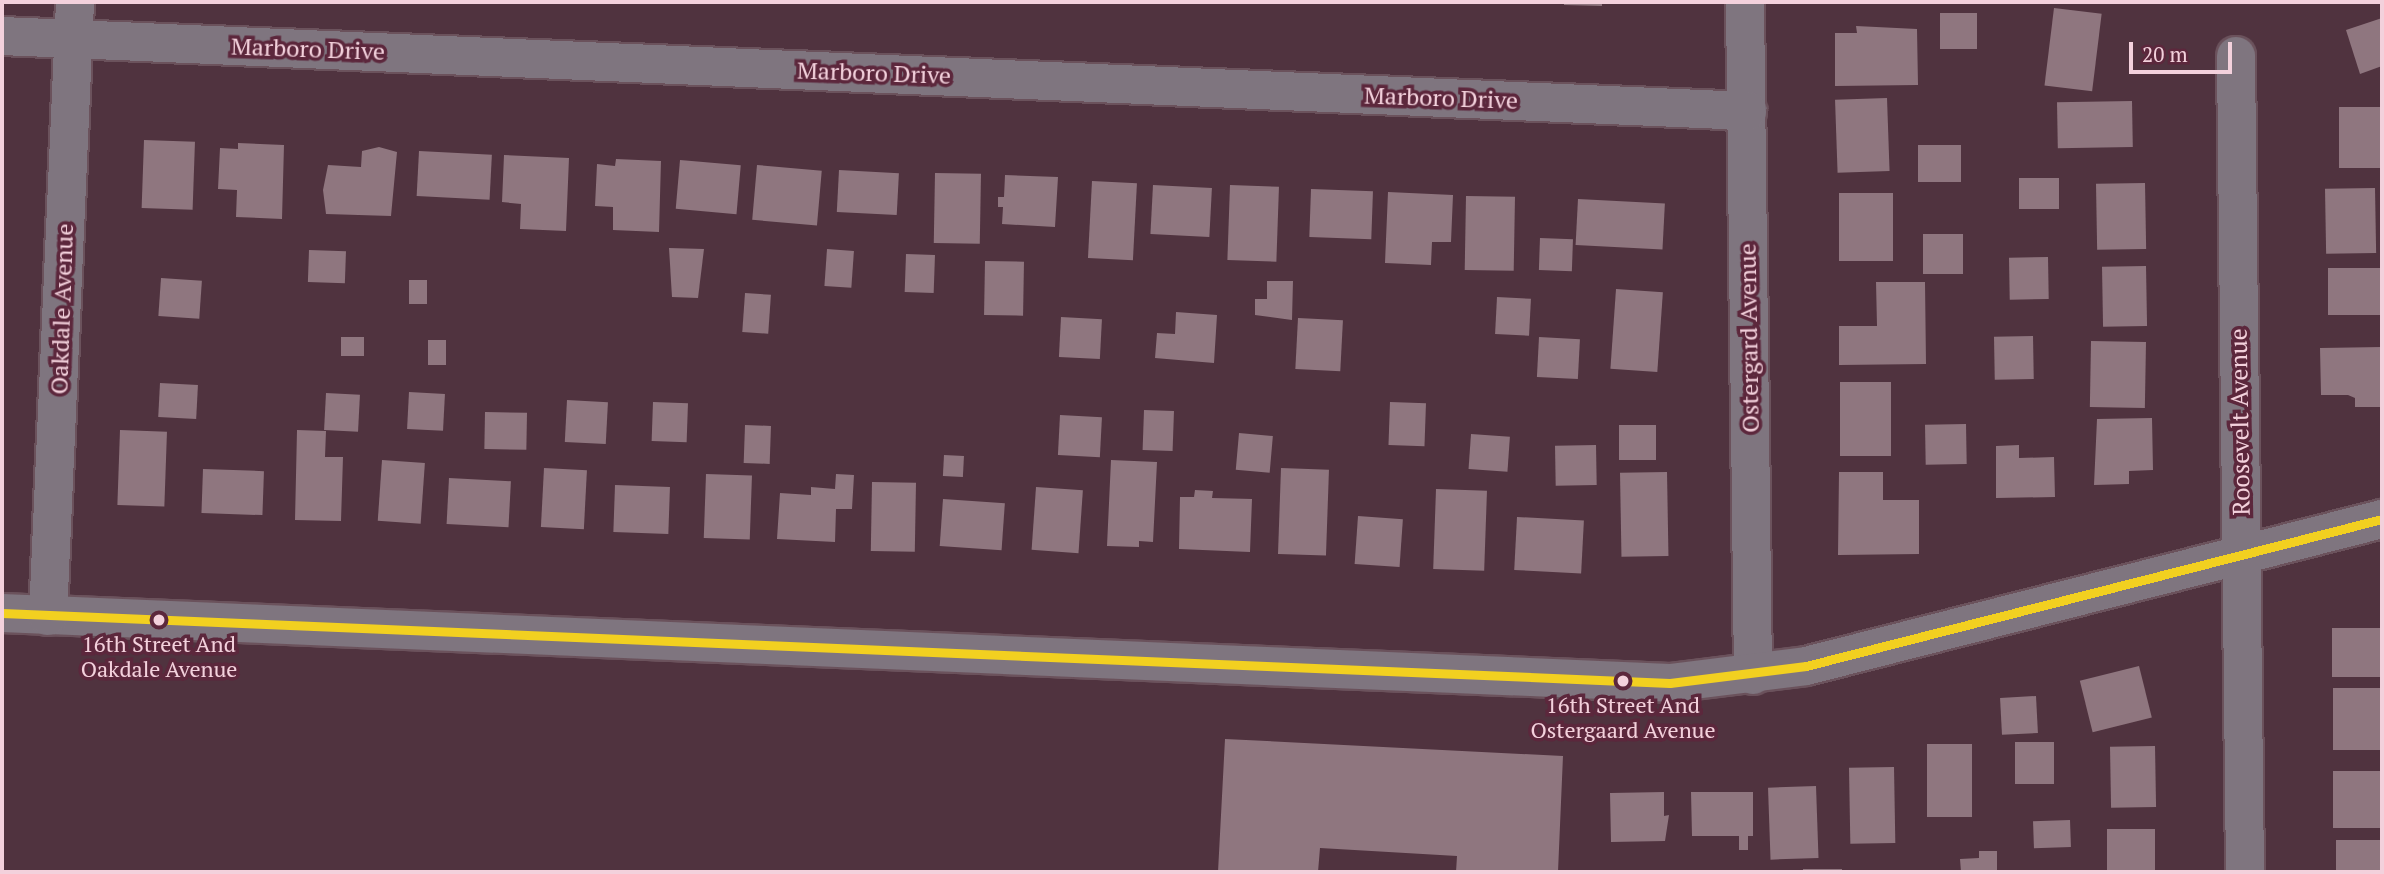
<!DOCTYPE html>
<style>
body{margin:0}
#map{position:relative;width:2384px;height:874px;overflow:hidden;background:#50333f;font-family:"PT Serif",serif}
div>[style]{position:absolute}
.building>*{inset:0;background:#8f767f;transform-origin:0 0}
.roads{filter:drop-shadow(2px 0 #6b525c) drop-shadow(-2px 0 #6b525c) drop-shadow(0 2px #6b525c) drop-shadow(0 -2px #6b525c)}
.minor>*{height:38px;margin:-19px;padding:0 19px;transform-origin:19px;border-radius:19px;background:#7f757f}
.bus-1>*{height:9px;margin:-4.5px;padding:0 4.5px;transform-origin:4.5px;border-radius:4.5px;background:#f2d020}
.dots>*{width:19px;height:19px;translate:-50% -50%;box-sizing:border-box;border:4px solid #5c273c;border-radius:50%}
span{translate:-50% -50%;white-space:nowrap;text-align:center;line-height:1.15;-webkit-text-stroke:7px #5c273c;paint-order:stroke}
.bus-label{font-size:22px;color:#f3d1dc}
.street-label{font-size:24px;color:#f3d1dc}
.frame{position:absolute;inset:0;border:4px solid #f3d1dc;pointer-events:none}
.scale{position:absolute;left:2129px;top:42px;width:103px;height:32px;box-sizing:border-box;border:4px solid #f3d1dc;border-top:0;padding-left:9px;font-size:21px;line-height:24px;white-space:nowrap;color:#f3d1dc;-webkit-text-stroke:5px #5c273c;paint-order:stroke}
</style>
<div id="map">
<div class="building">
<i style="clip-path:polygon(1564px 2px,1602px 2px,1602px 6px,1564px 5px)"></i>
<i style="left:2054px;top:8px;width:48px;height:78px;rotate:7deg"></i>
<i style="left:1940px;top:13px;width:37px;height:36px"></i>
<i style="clip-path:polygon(2382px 18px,2382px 66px,2360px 74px,2346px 30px)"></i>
<i style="clip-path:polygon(1856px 26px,1917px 29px,1918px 85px,1835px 86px,1835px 33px,1857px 33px)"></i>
<i style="left:1887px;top:98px;width:73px;height:52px;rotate:88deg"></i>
<i style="left:2132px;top:101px;width:46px;height:75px;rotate:89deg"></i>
<i style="left:2339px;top:107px;width:43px;height:61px"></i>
<i style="left:144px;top:140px;width:51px;height:68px;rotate:2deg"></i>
<i style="clip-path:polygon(238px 143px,284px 145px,282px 219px,236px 217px,237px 190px,218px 189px,220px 148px,238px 149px)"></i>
<i style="left:1918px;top:145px;width:43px;height:37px"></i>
<i style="clip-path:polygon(379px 147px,397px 152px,391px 216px,326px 214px,323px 190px,328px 165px,361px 167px,362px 151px)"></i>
<i style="left:419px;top:151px;width:73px;height:45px;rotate:3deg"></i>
<i style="clip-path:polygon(504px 155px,569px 158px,566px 231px,520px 229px,521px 204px,502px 202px)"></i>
<i style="clip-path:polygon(616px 159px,661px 161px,659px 232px,613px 230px,613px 207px,595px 206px,597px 164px,615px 166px)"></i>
<i style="left:680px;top:160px;width:61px;height:49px;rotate:5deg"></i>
<i style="left:757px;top:165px;width:65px;height:55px;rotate:5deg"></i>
<i style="left:839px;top:170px;width:60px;height:42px;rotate:3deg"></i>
<i style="left:935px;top:173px;width:46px;height:70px;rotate:1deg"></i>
<i style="clip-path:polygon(1005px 175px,1058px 177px,1055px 227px,1002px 224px,1003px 207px,998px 207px,998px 197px,1004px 197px)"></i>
<i style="left:2019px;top:178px;width:40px;height:31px"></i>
<i style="left:1092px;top:181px;width:45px;height:77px;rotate:3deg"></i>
<i style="left:2145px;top:183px;width:66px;height:49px;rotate:89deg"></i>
<i style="left:1153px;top:185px;width:59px;height:49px;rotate:3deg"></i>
<i style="left:1230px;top:185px;width:49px;height:75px;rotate:2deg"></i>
<i style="left:2375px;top:188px;width:65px;height:50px;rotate:89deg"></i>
<i style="left:1311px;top:189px;width:62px;height:48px;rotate:2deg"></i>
<i style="clip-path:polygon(1388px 192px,1453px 195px,1451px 242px,1432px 242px,1431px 265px,1385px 263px)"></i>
<i style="left:1839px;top:193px;width:54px;height:68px"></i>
<i style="left:1466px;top:196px;width:49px;height:74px;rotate:1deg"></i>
<i style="left:1578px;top:199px;width:87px;height:46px;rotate:3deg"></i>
<i style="left:1923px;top:234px;width:40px;height:40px"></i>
<i style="left:1540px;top:238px;width:33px;height:32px;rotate:2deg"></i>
<i style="clip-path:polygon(669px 248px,704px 249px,698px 298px,672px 297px)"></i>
<i style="left:827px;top:249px;width:27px;height:37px;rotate:4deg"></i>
<i style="left:309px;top:250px;width:37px;height:32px;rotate:2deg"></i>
<i style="left:906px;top:254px;width:29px;height:38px;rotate:2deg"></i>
<i style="left:2048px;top:257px;width:42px;height:39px;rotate:89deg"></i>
<i style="left:985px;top:261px;width:39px;height:54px;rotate:1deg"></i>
<i style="left:2146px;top:266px;width:60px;height:44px;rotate:89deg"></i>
<i style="left:2328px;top:268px;width:54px;height:47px"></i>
<i style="left:161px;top:278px;width:41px;height:38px;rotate:4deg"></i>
<i style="left:409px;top:280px;width:18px;height:24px"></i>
<i style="clip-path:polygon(1267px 281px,1293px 281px,1292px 320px,1255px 315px,1255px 299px,1267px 299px)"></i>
<i style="clip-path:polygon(1876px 282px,1925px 282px,1926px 364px,1839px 365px,1839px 326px,1877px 326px)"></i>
<i style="left:1616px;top:289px;width:47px;height:80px;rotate:4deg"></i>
<i style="left:745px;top:293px;width:26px;height:39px;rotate:4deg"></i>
<i style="left:1497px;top:297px;width:34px;height:37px;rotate:3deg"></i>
<i style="clip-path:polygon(1176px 312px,1217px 315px,1214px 363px,1155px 358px,1157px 333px,1175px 334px)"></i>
<i style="left:1061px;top:317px;width:41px;height:40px;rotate:3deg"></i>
<i style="left:1298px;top:318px;width:45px;height:51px;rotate:3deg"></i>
<i style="left:2033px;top:336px;width:43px;height:39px;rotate:89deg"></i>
<i style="left:341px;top:337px;width:23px;height:19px"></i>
<i style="left:1539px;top:337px;width:41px;height:40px;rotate:3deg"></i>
<i style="left:428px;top:340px;width:18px;height:25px"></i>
<i style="left:2146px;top:342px;width:66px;height:55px;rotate:91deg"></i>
<i style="clip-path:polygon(2382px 347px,2382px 407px,2355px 407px,2355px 398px,2348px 395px,2321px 395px,2320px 348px)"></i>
<i style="left:1840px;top:382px;width:51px;height:74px"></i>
<i style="left:160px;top:383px;width:38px;height:34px;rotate:3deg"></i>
<i style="left:409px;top:392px;width:36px;height:37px;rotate:3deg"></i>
<i style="left:326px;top:393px;width:34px;height:37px;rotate:3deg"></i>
<i style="left:567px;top:400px;width:41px;height:42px;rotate:3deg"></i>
<i style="left:653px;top:402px;width:35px;height:39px;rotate:2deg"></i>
<i style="left:1390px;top:402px;width:36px;height:43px;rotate:2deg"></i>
<i style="left:1144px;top:410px;width:30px;height:40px;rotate:2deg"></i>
<i style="left:485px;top:412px;width:42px;height:37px;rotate:1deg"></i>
<i style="left:1060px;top:415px;width:42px;height:40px;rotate:3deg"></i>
<i style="clip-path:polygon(2152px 418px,2153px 470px,2129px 471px,2129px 484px,2094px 485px,2097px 419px)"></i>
<i style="left:1966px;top:424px;width:40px;height:41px;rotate:89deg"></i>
<i style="left:745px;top:425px;width:26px;height:38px;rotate:2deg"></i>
<i style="left:1619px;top:425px;width:37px;height:35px"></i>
<i style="left:120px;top:430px;width:47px;height:75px;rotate:2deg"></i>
<i style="clip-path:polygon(297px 430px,326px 431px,325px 457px,343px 457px,341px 521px,295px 520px)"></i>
<i style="left:1239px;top:433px;width:34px;height:37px;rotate:5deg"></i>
<i style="left:1471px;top:434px;width:39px;height:35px;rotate:4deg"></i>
<i style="left:1596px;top:445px;width:40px;height:41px;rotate:89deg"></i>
<i style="clip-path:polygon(2019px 445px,2019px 458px,2054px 457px,2055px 497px,1996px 498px,1996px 446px)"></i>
<i style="left:944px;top:455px;width:20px;height:21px;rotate:3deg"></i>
<i style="left:382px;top:460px;width:43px;height:61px;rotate:4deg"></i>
<i style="clip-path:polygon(1111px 460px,1157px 462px,1153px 542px,1139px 541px,1139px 547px,1107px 546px)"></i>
<i style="left:544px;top:468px;width:43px;height:59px;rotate:3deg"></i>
<i style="left:1281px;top:468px;width:48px;height:86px;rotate:2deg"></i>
<i style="left:203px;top:469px;width:61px;height:44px;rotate:2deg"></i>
<i style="left:1667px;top:472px;width:84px;height:47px;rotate:89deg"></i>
<i style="clip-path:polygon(1839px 472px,1883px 472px,1883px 500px,1919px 500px,1919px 554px,1838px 555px)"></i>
<i style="left:706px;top:474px;width:46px;height:64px;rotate:2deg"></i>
<i style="clip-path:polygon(836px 474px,854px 475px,852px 509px,836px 509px,835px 542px,777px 539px,780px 493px,811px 495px,811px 487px,835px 489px)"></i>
<i style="left:449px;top:478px;width:62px;height:46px;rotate:3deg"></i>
<i style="left:872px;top:482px;width:44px;height:69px;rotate:1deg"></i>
<i style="left:615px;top:485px;width:55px;height:47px;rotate:2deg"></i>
<i style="left:1036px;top:487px;width:47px;height:63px;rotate:4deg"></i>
<i style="left:1436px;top:489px;width:51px;height:80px;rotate:2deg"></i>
<i style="clip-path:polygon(1195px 490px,1213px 491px,1212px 498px,1252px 499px,1250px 552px,1179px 549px,1180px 497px,1194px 497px)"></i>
<i style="left:943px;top:499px;width:62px;height:47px;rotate:4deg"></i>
<i style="left:1358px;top:516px;width:45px;height:48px;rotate:4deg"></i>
<i style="left:1517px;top:517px;width:67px;height:53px;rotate:3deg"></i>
<i style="left:2332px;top:628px;width:50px;height:49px"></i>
<i style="left:2139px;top:666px;width:53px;height:61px;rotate:76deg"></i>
<i style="left:2333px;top:688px;width:49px;height:62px"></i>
<i style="left:2036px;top:696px;width:37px;height:36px;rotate:87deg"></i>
<i style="clip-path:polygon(1225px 739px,1563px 756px,1558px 872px,1456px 872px,1457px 856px,1320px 848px,1318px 872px,1218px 872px)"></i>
<i style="left:2015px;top:742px;width:39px;height:42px"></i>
<i style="left:1972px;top:744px;width:73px;height:45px;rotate:90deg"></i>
<i style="left:2155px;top:746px;width:61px;height:45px;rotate:89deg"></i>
<i style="left:1894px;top:767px;width:76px;height:45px;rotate:89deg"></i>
<i style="left:2382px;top:771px;width:57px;height:49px;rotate:90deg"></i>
<i style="left:1816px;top:786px;width:72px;height:48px;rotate:88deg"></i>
<i style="clip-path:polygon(1664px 792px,1664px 816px,1669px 815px,1665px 841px,1611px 842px,1610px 793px)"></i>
<i style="clip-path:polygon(1691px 792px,1753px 792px,1753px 836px,1748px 836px,1748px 850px,1739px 850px,1739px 836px,1692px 836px)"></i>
<i style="left:2070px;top:820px;width:27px;height:37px;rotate:88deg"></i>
<i style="left:2107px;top:829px;width:48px;height:43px"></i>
<i style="left:2336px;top:840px;width:46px;height:32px"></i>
<i style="clip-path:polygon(1979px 851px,1997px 851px,1997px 872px,1961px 872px,1960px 859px,1979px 858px)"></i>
<i style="left:1803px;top:869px;width:39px;height:3px"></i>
</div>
<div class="roads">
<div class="minor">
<i style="left:1745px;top:2px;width:673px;rotate:89.32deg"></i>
<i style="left:2px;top:36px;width:1747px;rotate:2.46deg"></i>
<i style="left:2236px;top:56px;width:816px;rotate:89.37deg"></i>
<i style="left:2px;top:613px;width:1669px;rotate:2.4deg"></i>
<i style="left:1670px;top:683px;width:137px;rotate:-7.1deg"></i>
<i style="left:1806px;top:666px;width:594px;rotate:-14.32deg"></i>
<i style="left:48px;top:616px;width:615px;rotate:-87.48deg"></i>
</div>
</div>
<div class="bus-1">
<i style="left:2px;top:613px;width:1669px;rotate:2.4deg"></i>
<i style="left:1670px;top:683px;width:137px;rotate:-7.1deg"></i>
<i style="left:1806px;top:666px;width:594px;rotate:-14.32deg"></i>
</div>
<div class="dots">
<i style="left:159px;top:620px;background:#f3d1dc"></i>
<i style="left:1623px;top:681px;background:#f3d1dc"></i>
</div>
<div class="bus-label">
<span style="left:159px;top:656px">16th Street And<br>Oakdale Avenue</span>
<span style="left:1623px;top:717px">16th Street And<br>Ostergaard Avenue</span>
</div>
<div class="street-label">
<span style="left:308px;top:49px;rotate:2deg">Marboro Drive</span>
<span style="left:874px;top:73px;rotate:2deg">Marboro Drive</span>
<span style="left:1441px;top:98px;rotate:2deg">Marboro Drive</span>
<span style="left:62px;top:309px;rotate:-88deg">Oakdale Avenue</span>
<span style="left:1749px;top:338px;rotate:-91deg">Ostergard Avenue</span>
<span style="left:2240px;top:422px;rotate:-91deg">Roosevelt Avenue</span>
</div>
<div class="frame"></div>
<div class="scale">20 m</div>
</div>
